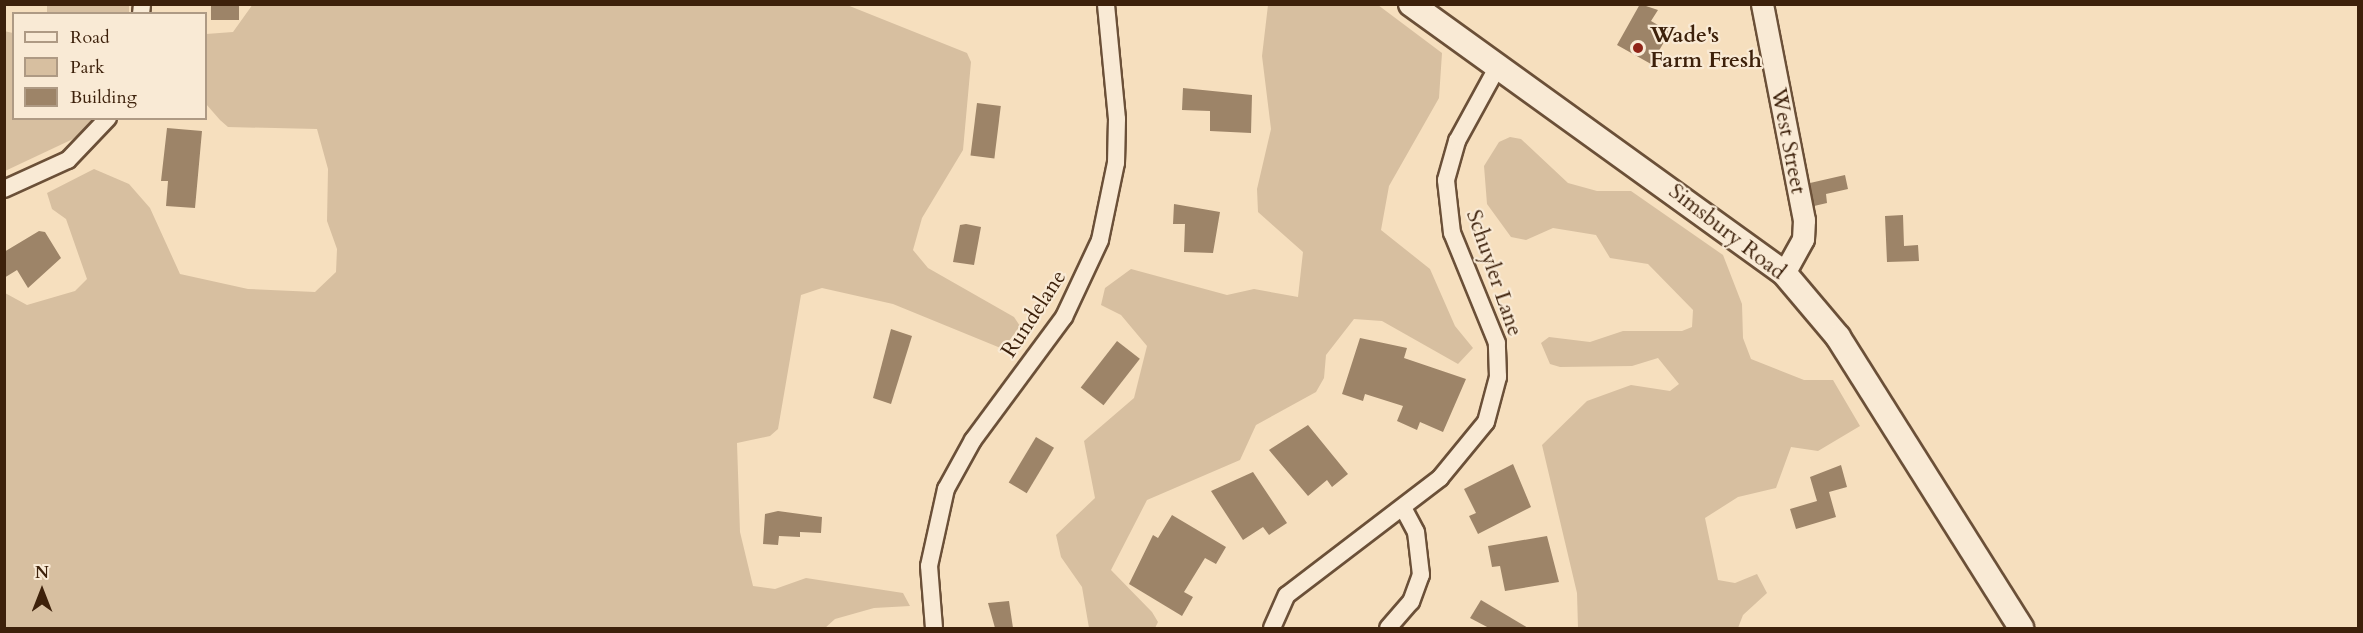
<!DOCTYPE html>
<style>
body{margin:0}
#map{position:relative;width:2363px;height:633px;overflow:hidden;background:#f6dfbe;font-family:Cardo,serif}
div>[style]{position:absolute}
.green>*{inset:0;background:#d7bfa0;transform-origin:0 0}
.building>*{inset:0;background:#9d8468;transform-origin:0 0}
.roads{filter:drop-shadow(2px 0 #6b5038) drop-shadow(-2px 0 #6b5038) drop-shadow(0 2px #6b5038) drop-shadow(0 -2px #6b5038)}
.minor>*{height:16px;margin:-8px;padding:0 8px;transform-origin:8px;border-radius:8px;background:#f9ead5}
.tertiary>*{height:21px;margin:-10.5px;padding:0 10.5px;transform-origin:10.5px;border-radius:10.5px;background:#f9ead5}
.secondary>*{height:24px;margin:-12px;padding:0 12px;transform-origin:12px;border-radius:12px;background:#f9ead5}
.dots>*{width:16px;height:16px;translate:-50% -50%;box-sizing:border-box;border:3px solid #f9ead5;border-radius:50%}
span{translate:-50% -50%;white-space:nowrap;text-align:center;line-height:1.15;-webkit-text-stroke:4.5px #f9ead5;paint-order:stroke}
.poi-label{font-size:22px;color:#3d210b;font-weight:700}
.left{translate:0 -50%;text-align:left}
.street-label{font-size:22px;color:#3d210b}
.frame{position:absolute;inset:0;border:6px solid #3d210b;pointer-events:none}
.legend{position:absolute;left:12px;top:12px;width:195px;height:108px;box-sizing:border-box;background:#f9ead5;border:2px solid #ae9a84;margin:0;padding:8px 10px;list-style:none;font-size:18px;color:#3d210b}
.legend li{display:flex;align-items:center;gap:12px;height:30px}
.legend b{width:30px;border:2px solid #ae9a84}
.north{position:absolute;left:12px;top:561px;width:60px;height:60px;-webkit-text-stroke:4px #f9ead5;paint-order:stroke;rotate:0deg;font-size:16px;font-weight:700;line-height:24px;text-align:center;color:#3d210b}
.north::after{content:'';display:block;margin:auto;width:21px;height:27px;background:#3d210b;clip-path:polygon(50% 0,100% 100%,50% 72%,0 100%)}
</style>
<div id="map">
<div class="green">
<i style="left:47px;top:5px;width:82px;height:8px"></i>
<i style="clip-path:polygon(847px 5px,967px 53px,971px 62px,963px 150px,922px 218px,913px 250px,928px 268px,1014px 317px,1020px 326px,1003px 349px,893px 304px,822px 288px,801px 295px,778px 429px,770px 436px,737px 443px,740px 532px,753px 586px,775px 589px,806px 578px,903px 593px,910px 606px,874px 608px,835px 619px,825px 628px,5px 628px,5px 293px,27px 305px,75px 291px,87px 279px,66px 219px,52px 209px,47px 193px,94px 169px,129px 184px,150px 208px,180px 274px,248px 289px,315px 292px,336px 272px,337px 249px,327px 221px,328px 169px,317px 129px,228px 127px,220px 120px,206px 104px,206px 34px,233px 32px,253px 4px)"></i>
<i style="clip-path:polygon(1268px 5px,1378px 5px,1442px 53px,1439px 98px,1389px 186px,1381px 230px,1430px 269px,1455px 326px,1473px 348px,1458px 364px,1382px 321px,1354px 319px,1326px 355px,1324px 378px,1316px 392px,1256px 425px,1240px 460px,1147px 500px,1111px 570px,1152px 612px,1158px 622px,1155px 628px,1089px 628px,1082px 587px,1061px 557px,1056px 535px,1095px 498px,1084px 441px,1134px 398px,1147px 346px,1121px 315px,1101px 305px,1105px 288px,1131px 269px,1227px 295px,1254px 289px,1298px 297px,1303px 252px,1258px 212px,1257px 189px,1271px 129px,1262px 56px)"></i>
<i style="clip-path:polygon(4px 31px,13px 33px,14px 118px,93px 119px,73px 139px,5px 171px)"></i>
<i style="clip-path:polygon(1510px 137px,1521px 139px,1568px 183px,1597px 191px,1631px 191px,1723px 255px,1742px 304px,1743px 338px,1751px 359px,1804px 380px,1833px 380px,1860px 426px,1818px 451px,1791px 447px,1776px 488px,1738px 497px,1705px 518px,1718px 580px,1735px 583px,1757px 574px,1767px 593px,1743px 615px,1738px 628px,1578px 628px,1577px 593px,1542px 445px,1587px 401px,1631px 385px,1670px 391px,1679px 384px,1658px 358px,1632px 366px,1560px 367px,1550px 364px,1541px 343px,1549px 337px,1590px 342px,1623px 331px,1682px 331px,1692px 327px,1693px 310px,1648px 264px,1610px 258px,1596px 235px,1553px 228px,1526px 240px,1511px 237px,1487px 204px,1484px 166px,1499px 142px)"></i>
</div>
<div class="building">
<i style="left:211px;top:4px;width:28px;height:16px"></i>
<i style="clip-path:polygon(1640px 4px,1658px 10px,1651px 21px,1670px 32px,1651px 64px,1617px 45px)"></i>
<i style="clip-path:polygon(1183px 88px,1252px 95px,1251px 133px,1210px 131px,1210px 111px,1182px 110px)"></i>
<i style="left:977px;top:103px;width:24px;height:53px;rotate:7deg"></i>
<i style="clip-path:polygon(167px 128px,202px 131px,195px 208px,166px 206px,168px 181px,161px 181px)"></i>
<i style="clip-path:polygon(1845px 175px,1848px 189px,1826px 194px,1827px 203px,1814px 206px,1810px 183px)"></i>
<i style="clip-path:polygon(1174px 204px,1220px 212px,1213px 253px,1184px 252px,1185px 224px,1173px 224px)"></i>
<i style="clip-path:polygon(1903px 215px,1904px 246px,1918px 245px,1919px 261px,1887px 262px,1885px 216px)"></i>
<i style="clip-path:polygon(966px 224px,981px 227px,974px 265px,953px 262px,960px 225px)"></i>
<i style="clip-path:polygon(39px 231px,45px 232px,61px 258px,28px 288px,17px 270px,4px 278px,4px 252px)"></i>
<i style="clip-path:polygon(891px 329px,912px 336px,891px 404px,873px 398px)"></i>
<i style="clip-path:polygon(1360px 338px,1407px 348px,1404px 358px,1466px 379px,1443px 432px,1420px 422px,1417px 430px,1397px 421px,1403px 406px,1365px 394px,1363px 401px,1342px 394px)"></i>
<i style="left:1117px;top:341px;width:29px;height:59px;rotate:38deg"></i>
<i style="clip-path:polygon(1308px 425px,1348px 474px,1332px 487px,1327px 480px,1308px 496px,1269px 450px)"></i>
<i style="left:1036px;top:437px;width:21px;height:53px;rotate:31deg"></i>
<i style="clip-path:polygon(1513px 464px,1531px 507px,1478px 534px,1469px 516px,1476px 513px,1464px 489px)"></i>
<i style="clip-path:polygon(1841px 465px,1847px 487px,1829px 492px,1836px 517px,1796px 529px,1790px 509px,1817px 501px,1810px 477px)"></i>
<i style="clip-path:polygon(1253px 472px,1287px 523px,1269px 535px,1263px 527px,1243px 540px,1211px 491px)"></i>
<i style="clip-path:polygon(778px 511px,822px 517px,821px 533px,800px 532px,800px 537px,779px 536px,778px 545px,763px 544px,765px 514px)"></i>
<i style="clip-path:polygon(1172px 515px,1226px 547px,1216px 564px,1205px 558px,1184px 592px,1193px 597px,1182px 616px,1129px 584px,1153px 535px,1158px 538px)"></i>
<i style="clip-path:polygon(1547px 536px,1559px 582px,1505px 591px,1500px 566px,1492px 567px,1488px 546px)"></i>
<i style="clip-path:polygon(1481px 600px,1528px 628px,1489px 628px,1470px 618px)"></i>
<i style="clip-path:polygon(1009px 601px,1013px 628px,995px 628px,988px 603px)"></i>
</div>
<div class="roads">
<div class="minor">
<i style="left:141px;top:14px;width:10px;rotate:-84deg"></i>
<i style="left:4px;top:189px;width:70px;rotate:-24.4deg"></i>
<i style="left:68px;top:160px;width:58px;rotate:-46.4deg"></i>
<i style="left:934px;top:628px;width:62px;rotate:-94.6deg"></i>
<i style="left:929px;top:566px;width:79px;rotate:-77.6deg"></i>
<i style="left:946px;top:489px;width:56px;rotate:-61.1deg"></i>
<i style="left:973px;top:440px;width:153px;rotate:-53.5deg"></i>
<i style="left:1064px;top:317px;width:85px;rotate:-64.9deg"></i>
<i style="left:1100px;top:240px;width:79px;rotate:-78.3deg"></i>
<i style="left:1116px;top:163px;width:44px;rotate:-88.7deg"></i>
<i style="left:1117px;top:119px;width:116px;rotate:-95.5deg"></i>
<i style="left:1272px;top:628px;width:36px;rotate:-66deg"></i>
<i style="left:1287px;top:595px;width:193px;rotate:-37.4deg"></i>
<i style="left:1440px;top:478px;width:72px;rotate:-50.6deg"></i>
<i style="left:1486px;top:422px;width:47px;rotate:-75.1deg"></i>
<i style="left:1498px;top:377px;width:34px;rotate:-92deg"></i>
<i style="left:1497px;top:343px;width:119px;rotate:-112.2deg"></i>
<i style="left:1452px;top:233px;width:53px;rotate:-96.5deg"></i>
<i style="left:1446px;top:180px;width:41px;rotate:-74.2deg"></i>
<i style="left:1457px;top:141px;width:85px;rotate:-61.3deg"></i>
<i style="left:1388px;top:628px;width:35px;rotate:-49deg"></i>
<i style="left:1411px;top:602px;width:29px;rotate:-70deg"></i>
<i style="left:1421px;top:575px;width:43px;rotate:-96.6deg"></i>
<i style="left:1416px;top:532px;width:27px;rotate:-118deg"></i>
</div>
<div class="tertiary">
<i style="left:1762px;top:4px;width:220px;rotate:79deg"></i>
<i style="left:1804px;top:220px;width:19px;rotate:93deg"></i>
<i style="left:1803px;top:239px;width:39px;rotate:119deg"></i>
</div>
<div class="secondary">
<i style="left:1411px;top:4px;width:460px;rotate:35.8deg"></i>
<i style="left:1784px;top:273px;width:84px;rotate:49.8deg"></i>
<i style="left:1838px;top:337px;width:344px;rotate:57.8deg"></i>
</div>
</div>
<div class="dots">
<i style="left:1638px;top:48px;background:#8f2418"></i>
</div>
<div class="poi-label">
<span class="left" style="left:1650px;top:48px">Wade's<br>Farm Fresh</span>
</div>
<div class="street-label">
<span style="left:1788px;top:141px;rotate:79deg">West Street</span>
<span style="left:1727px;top:232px;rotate:38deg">Simsbury Road</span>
<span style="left:1494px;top:273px;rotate:71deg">Schuyler Lane</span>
<span style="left:1034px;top:314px;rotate:-57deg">Rundelane</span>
</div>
<div class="frame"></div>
<ul class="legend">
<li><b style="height:8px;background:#f9ead5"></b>Road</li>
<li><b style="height:16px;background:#d7bfa0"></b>Park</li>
<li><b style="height:16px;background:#9d8468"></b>Building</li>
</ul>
<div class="north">N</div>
</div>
